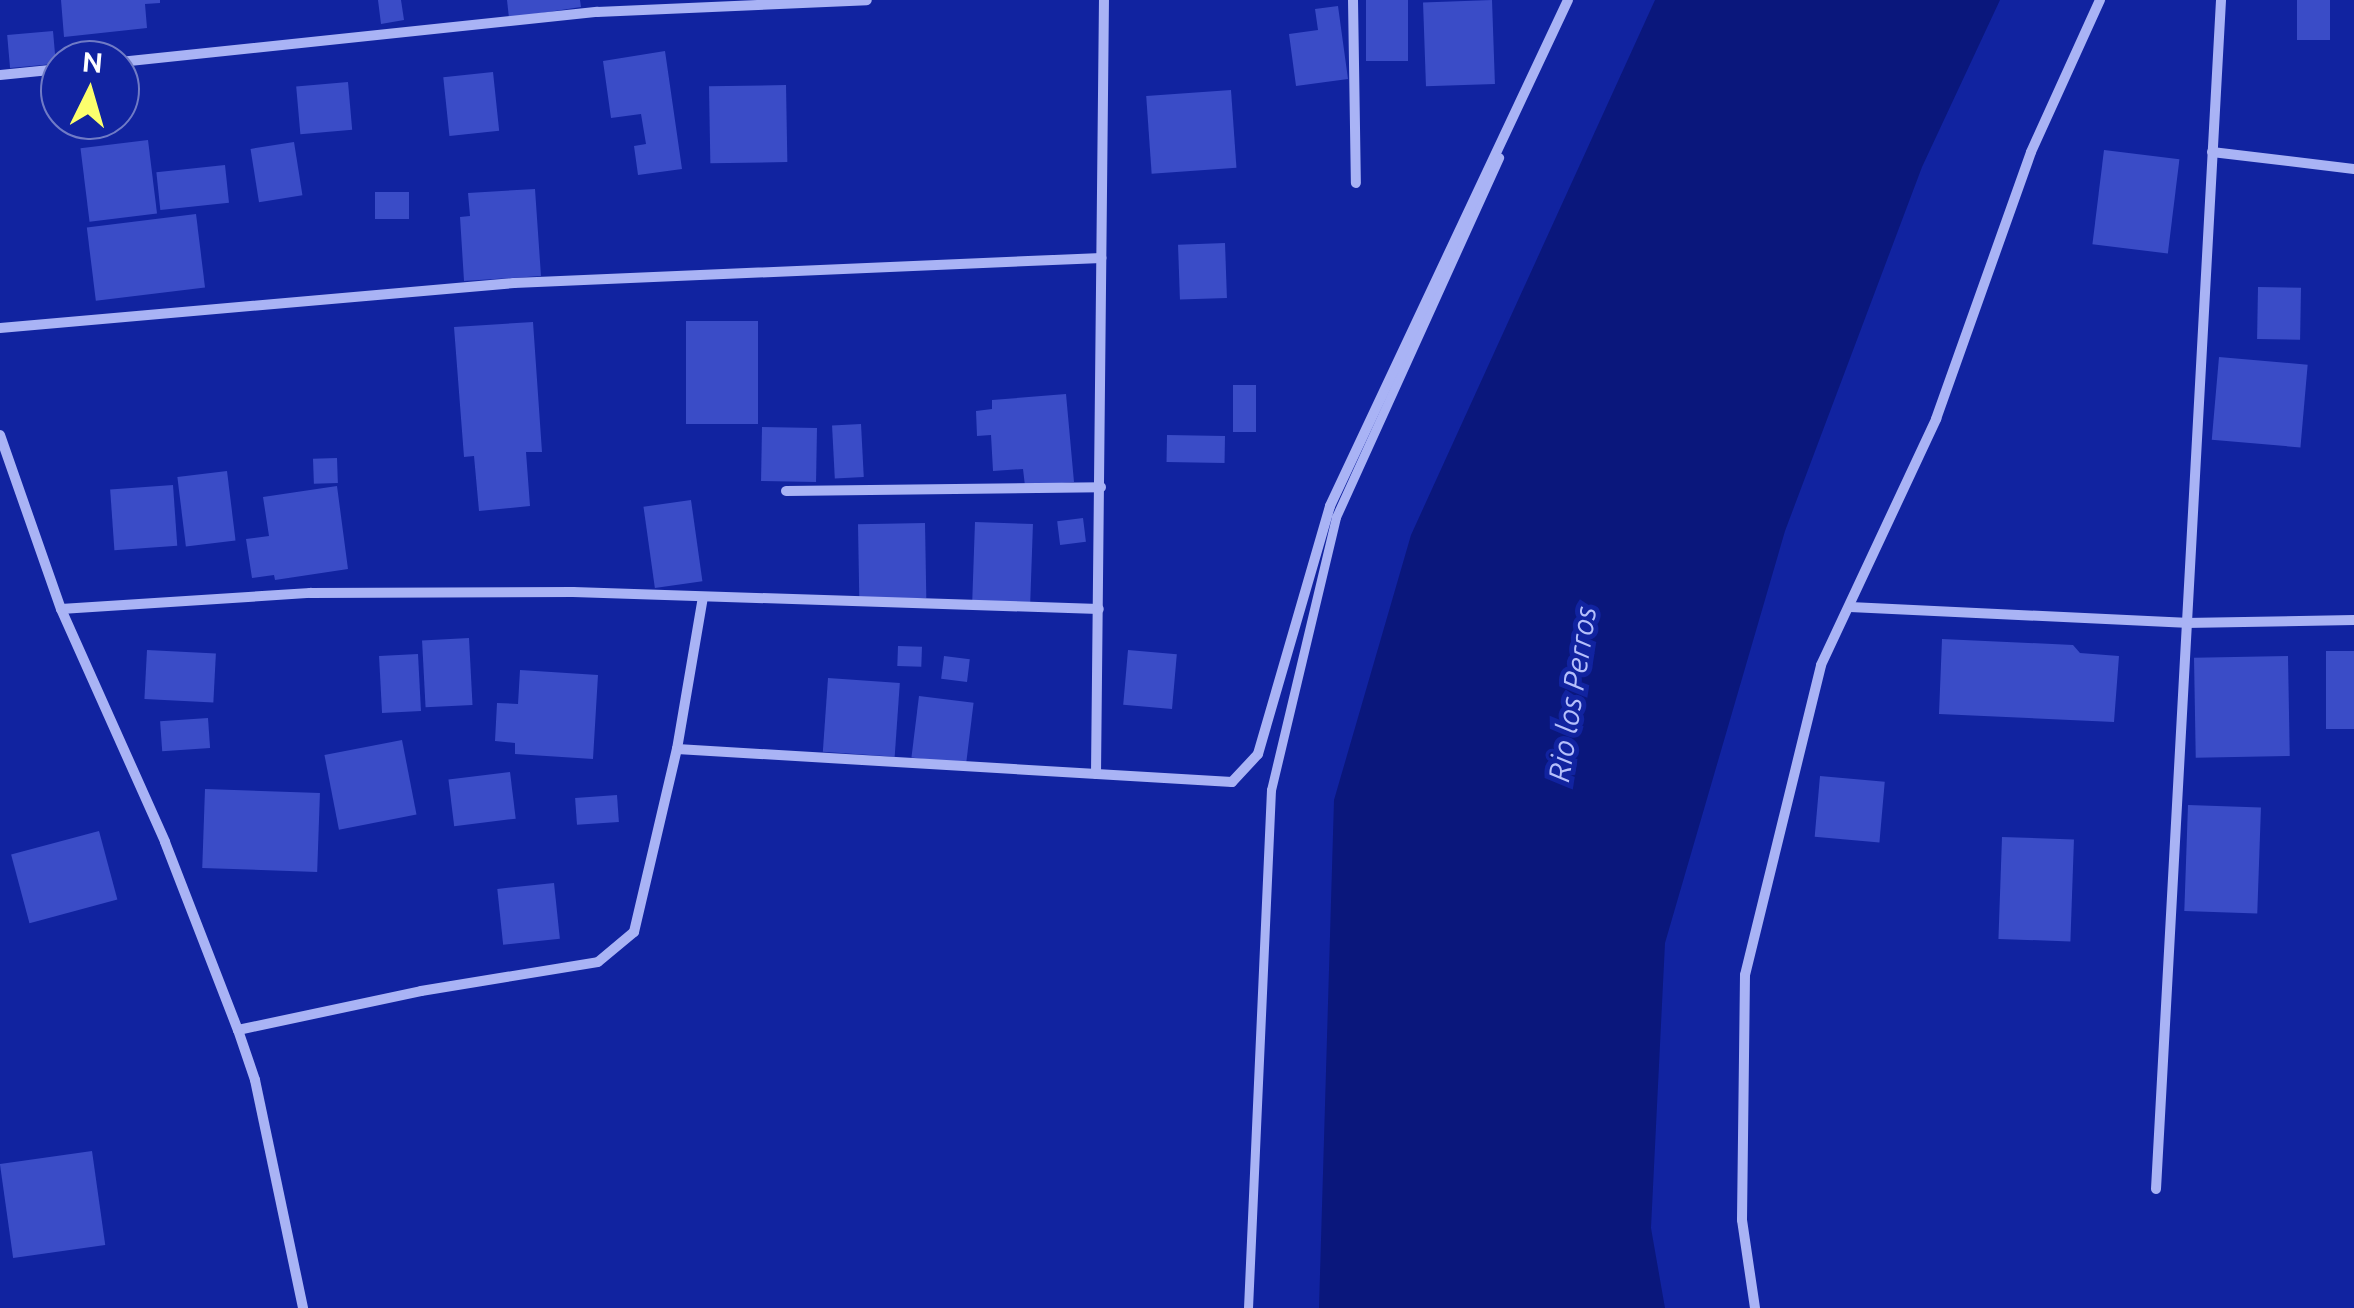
<!DOCTYPE html>
<style>
body{margin:0}
#map{position:relative;width:2354px;height:1308px;overflow:hidden;background:#1123a0;font-family:Ubuntu,sans-serif}
div>[style]{position:absolute}
.water>*{inset:0;background:#0a177c}
.building>*{inset:0;background:#3a4cc7;transform-origin:0 0}
.pedestrian>*{height:9px;margin:-4.5px;padding:0 4.5px;transform-origin:4.5px;border-radius:4.5px;background:#a9b3f5}
.minor>*{height:10px;margin:-5px;padding:0 5px;transform-origin:5px;border-radius:5px;background:#a9b3f5}
span{translate:-50% -50%;white-space:nowrap;text-align:center;line-height:1.15;-webkit-text-stroke:10px #1123a0;paint-order:stroke}
.water-label{font-size:30px;color:#b5bffb;font-style:italic}
.north{position:absolute;left:40px;top:40px;width:100px;height:100px;box-sizing:border-box;background:#1123a0;border:2px solid #707bc6;border-radius:50%;rotate:5deg;font-size:28px;font-weight:700;line-height:40px;text-align:center;color:#fff}
.north::after{content:'';display:block;margin:auto;width:35px;height:45px;background:#fcff6d;clip-path:polygon(50% 0,100% 100%,50% 72%,0 100%)}
</style>
<div id="map">
<div class="water">
<i style="clip-path:polygon(1655px 0,2000px 0,1922px 167px,1785px 531px,1665px 943px,1651px 1228px,1665px 1308px,1319px 1308px,1334px 800px,1411px 535px)"></i>
</div>
<div class="building">
<i style="clip-path:polygon(61px 0,160px 0,160px 3px,145px 4px,147px 28px,64px 37px)"></i>
<i style="clip-path:polygon(378px 0,401px 0,404px 20px,381px 24px)"></i>
<i style="clip-path:polygon(507px 0,580px 0,581px 7px,509px 18px)"></i>
<i style="left:1366px;top:0;width:42px;height:61px"></i>
<i style="left:1492px;top:0;width:84px;height:69px;rotate:88deg"></i>
<i style="left:2297px;top:0;width:33px;height:40px"></i>
<i style="clip-path:polygon(1338px 6px,1348px 79px,1296px 86px,1289px 34px,1318px 30px,1315px 9px)"></i>
<i style="left:53px;top:31px;width:33px;height:46px;rotate:85deg"></i>
<i style="clip-path:polygon(665px 51px,682px 169px,638px 175px,634px 146px,646px 144px,641px 114px,611px 118px,603px 61px)"></i>
<i style="left:493px;top:72px;width:59px;height:50px;rotate:84deg"></i>
<i style="left:348px;top:82px;width:48px;height:52px;rotate:85deg"></i>
<i style="left:786px;top:85px;width:77px;height:77px;rotate:89deg"></i>
<i style="left:1231px;top:90px;width:78px;height:85px;rotate:86deg"></i>
<i style="left:148px;top:140px;width:74px;height:68px;rotate:83deg"></i>
<i style="left:294px;top:142px;width:54px;height:44px;rotate:81deg"></i>
<i style="left:2104px;top:150px;width:76px;height:95px;rotate:7deg"></i>
<i style="left:225px;top:165px;width:38px;height:69px;rotate:84deg"></i>
<i style="clip-path:polygon(535px 189px,541px 276px,464px 281px,460px 217px,470px 216px,468px 193px)"></i>
<i style="left:409px;top:192px;width:27px;height:34px;rotate:90deg"></i>
<i style="left:196px;top:214px;width:74px;height:110px;rotate:83deg"></i>
<i style="left:1225px;top:243px;width:55px;height:47px;rotate:88deg"></i>
<i style="left:2258px;top:287px;width:43px;height:52px;rotate:1deg"></i>
<i style="left:686px;top:321px;width:72px;height:103px"></i>
<i style="clip-path:polygon(533px 322px,542px 452px,526px 452px,530px 506px,479px 511px,474px 456px,464px 457px,454px 327px)"></i>
<i style="left:2219px;top:357px;width:89px;height:83px;rotate:5deg"></i>
<i style="left:1233px;top:385px;width:23px;height:47px"></i>
<i style="clip-path:polygon(1066px 394px,1074px 482px,1025px 486px,1023px 469px,993px 471px,991px 435px,977px 436px,976px 411px,992px 409px,992px 400px)"></i>
<i style="left:861px;top:424px;width:53px;height:29px;rotate:87deg"></i>
<i style="left:762px;top:427px;width:55px;height:54px;rotate:1deg"></i>
<i style="left:1167px;top:435px;width:58px;height:27px;rotate:1deg"></i>
<i style="left:337px;top:458px;width:25px;height:24px;rotate:88deg"></i>
<i style="left:227px;top:471px;width:70px;height:50px;rotate:83deg"></i>
<i style="left:173px;top:485px;width:61px;height:63px;rotate:86deg"></i>
<i style="clip-path:polygon(337px 486px,348px 569px,275px 580px,274px 575px,252px 578px,246px 539px,269px 536px,263px 497px)"></i>
<i style="left:691px;top:500px;width:82px;height:48px;rotate:82deg"></i>
<i style="left:1083px;top:518px;width:24px;height:26px;rotate:83deg"></i>
<i style="left:975px;top:522px;width:58px;height:81px;rotate:2deg"></i>
<i style="left:925px;top:523px;width:75px;height:67px;rotate:89deg"></i>
<i style="left:469px;top:638px;width:67px;height:47px;rotate:87deg"></i>
<i style="clip-path:polygon(1942px 639px,2073px 645px,2080px 653px,2119px 656px,2114px 722px,1939px 714px)"></i>
<i style="left:898px;top:646px;width:24px;height:20px;rotate:2deg"></i>
<i style="left:147px;top:650px;width:69px;height:49px;rotate:3deg"></i>
<i style="left:1128px;top:650px;width:49px;height:55px;rotate:5deg"></i>
<i style="left:2326px;top:651px;width:28px;height:78px"></i>
<i style="left:418px;top:654px;width:57px;height:39px;rotate:87deg"></i>
<i style="left:944px;top:656px;width:26px;height:23px;rotate:7deg"></i>
<i style="left:2288px;top:656px;width:100px;height:94px;rotate:89deg"></i>
<i style="clip-path:polygon(520px 670px,598px 675px,593px 759px,515px 754px,515px 743px,495px 741px,497px 703px,518px 704px)"></i>
<i style="left:828px;top:678px;width:72px;height:74px;rotate:4deg"></i>
<i style="left:919px;top:696px;width:55px;height:62px;rotate:7deg"></i>
<i style="left:208px;top:718px;width:30px;height:48px;rotate:86deg"></i>
<i style="left:402px;top:740px;width:76px;height:79px;rotate:79deg"></i>
<i style="left:510px;top:772px;width:47px;height:62px;rotate:83deg"></i>
<i style="left:1820px;top:776px;width:65px;height:61px;rotate:5deg"></i>
<i style="left:205px;top:789px;width:115px;height:79px;rotate:2deg"></i>
<i style="left:617px;top:795px;width:27px;height:42px;rotate:86deg"></i>
<i style="left:2188px;top:805px;width:73px;height:106px;rotate:2deg"></i>
<i style="left:99px;top:831px;width:71px;height:91px;rotate:75deg"></i>
<i style="left:2002px;top:837px;width:72px;height:102px;rotate:2deg"></i>
<i style="left:554px;top:883px;width:56px;height:57px;rotate:84deg"></i>
<i style="left:92px;top:1151px;width:95px;height:93px;rotate:82deg"></i>
</div>
<div class="pedestrian">
<i style="left:1248px;top:1308px;width:519px;rotate:-87.46deg"></i>
<i style="left:1271px;top:790px;width:281px;rotate:-76.6deg"></i>
<i style="left:1336px;top:517px;width:395px;rotate:-65.6deg"></i>
</div>
<div class="minor">
<i style="left:1353px;top:0;width:183px;rotate:89.1deg"></i>
<i style="left:120px;top:62px;width:480px;rotate:-6deg"></i>
<i style="left:597px;top:12px;width:270px;rotate:-2.5deg"></i>
<i style="left:0;top:75px;width:60px;rotate:-5.7deg"></i>
<i style="left:2212px;top:152px;width:143px;rotate:6.8deg"></i>
<i style="left:0;top:328px;width:516px;rotate:-5deg"></i>
<i style="left:514px;top:283px;width:588px;rotate:-2.44deg"></i>
<i style="left:0;top:435px;width:184px;rotate:70.7deg"></i>
<i style="left:61px;top:609px;width:255px;rotate:65.9deg"></i>
<i style="left:165px;top:842px;width:202px;rotate:68.8deg"></i>
<i style="left:238px;top:1030px;width:53px;rotate:71.2deg"></i>
<i style="left:255px;top:1080px;width:233px;rotate:78.1deg"></i>
<i style="left:786px;top:491px;width:315px;rotate:-0.7deg"></i>
<i style="left:1850px;top:607px;width:335px;rotate:2.7deg"></i>
<i style="left:2185px;top:623px;width:169px;rotate:-1deg"></i>
<i style="left:61px;top:609px;width:250px;rotate:-3.7deg"></i>
<i style="left:310px;top:593px;width:263px;rotate:-0.2deg"></i>
<i style="left:573px;top:592px;width:526px;rotate:1.85deg"></i>
<i style="left:677px;top:749px;width:556px;rotate:3.4deg"></i>
<i style="left:1232px;top:782px;width:38px;rotate:-47deg"></i>
<i style="left:1258px;top:754px;width:258px;rotate:-73.8deg"></i>
<i style="left:1330px;top:506px;width:559px;rotate:-64.81deg"></i>
<i style="left:1096px;top:774px;width:774px;rotate:-89.41deg"></i>
<i style="left:238px;top:1030px;width:187px;rotate:-12deg"></i>
<i style="left:421px;top:991px;width:179px;rotate:-9.3deg"></i>
<i style="left:598px;top:962px;width:47px;rotate:-39.8deg"></i>
<i style="left:634px;top:932px;width:188px;rotate:-76.8deg"></i>
<i style="left:677px;top:749px;width:154px;rotate:-80.3deg"></i>
<i style="left:2156px;top:1189px;width:1191px;rotate:-86.87deg"></i>
<i style="left:1755px;top:1308px;width:89px;rotate:-98.4deg"></i>
<i style="left:1742px;top:1220px;width:245px;rotate:-89.3deg"></i>
<i style="left:1745px;top:975px;width:319px;rotate:-76.2deg"></i>
<i style="left:1821px;top:665px;width:272px;rotate:-64.9deg"></i>
<i style="left:1936px;top:419px;width:283px;rotate:-70.4deg"></i>
<i style="left:2031px;top:152px;width:167px;rotate:-65.6deg"></i>
</div>
<div class="water-label">
<span style="left:1572px;top:694px;rotate:-81deg">Rio los Perros</span>
</div>
<div class="north">N</div>
</div>
